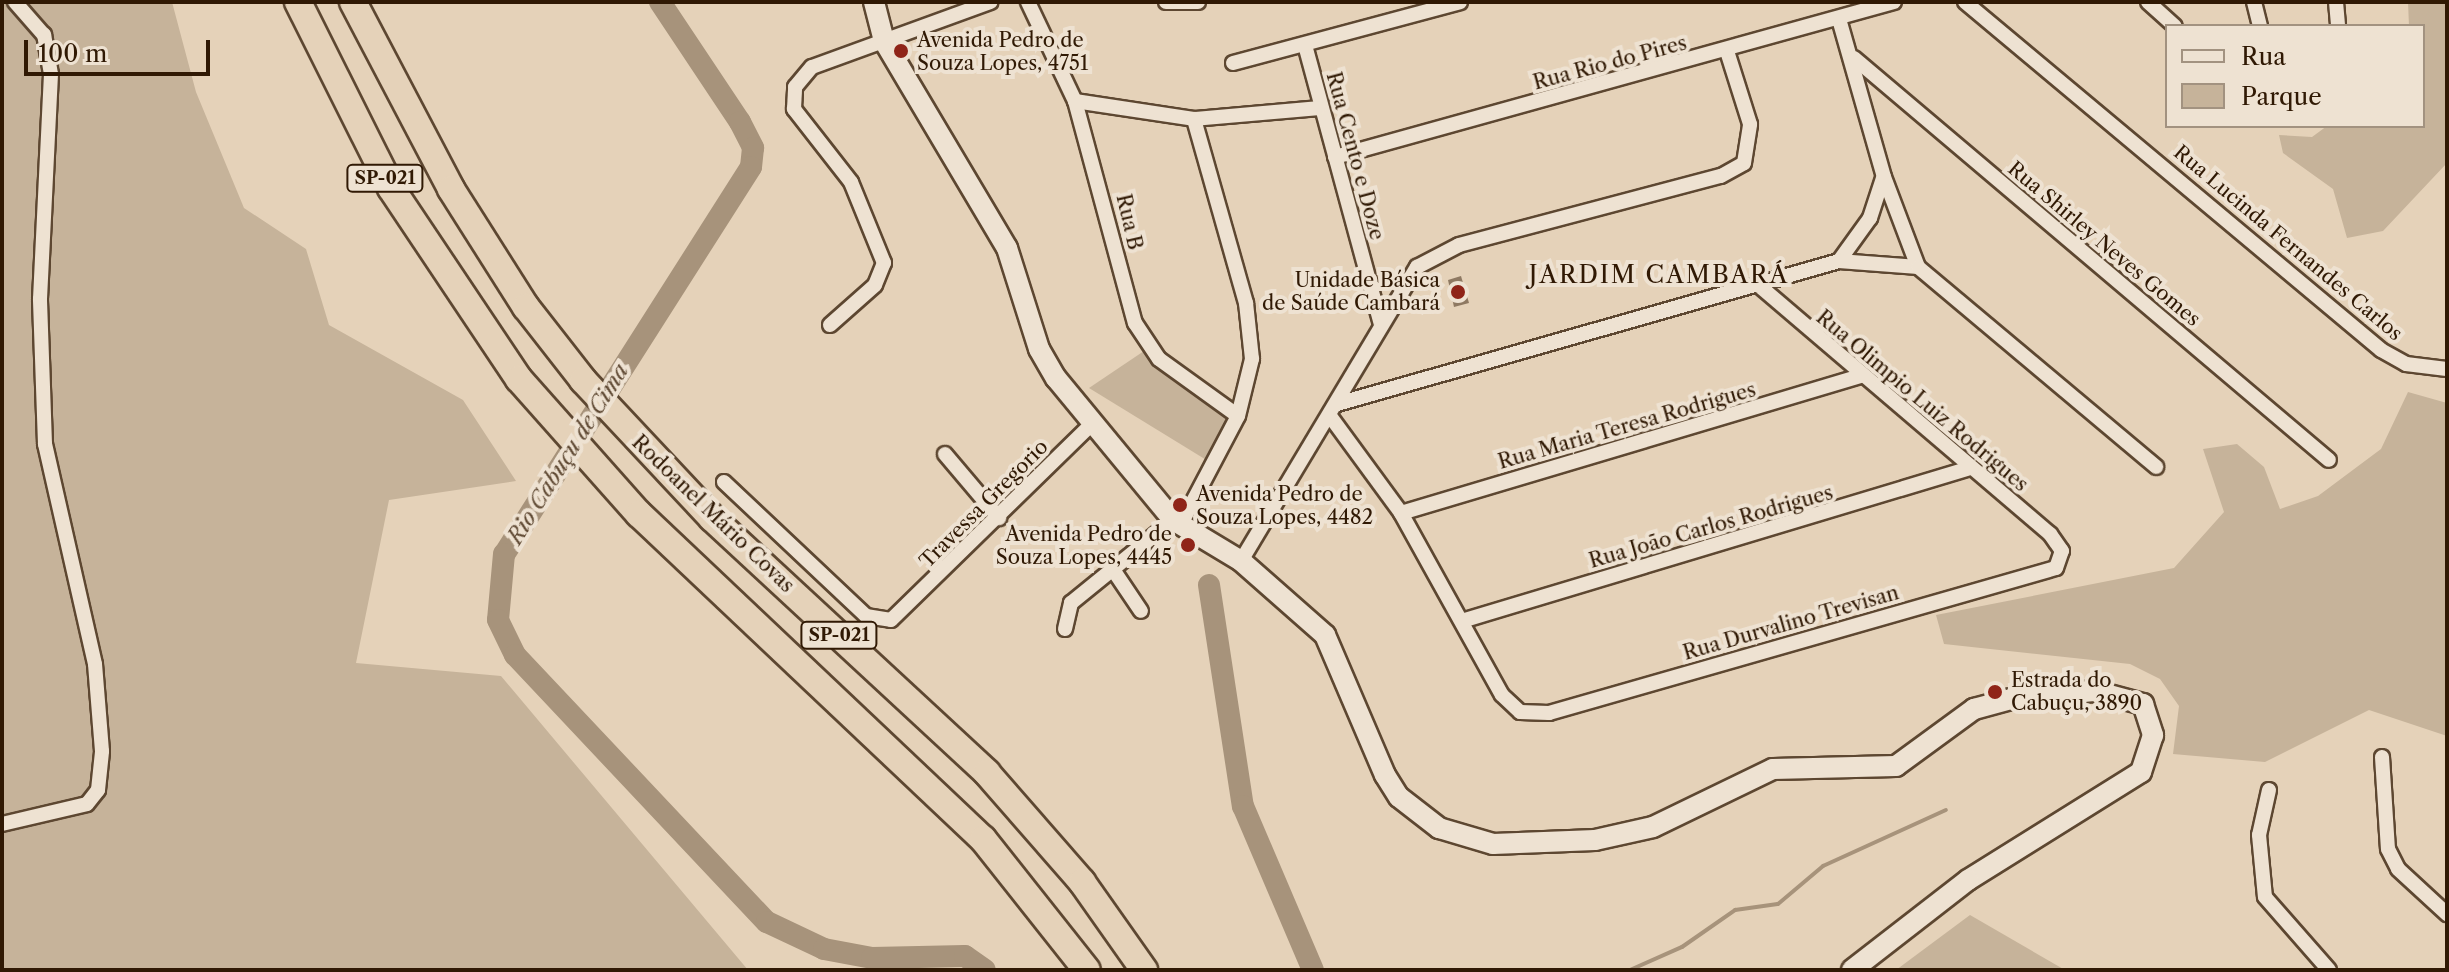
<!DOCTYPE html>
<meta charset="utf-8">
<style>
body{margin:0}
#map{position:relative;width:2449px;height:972px;overflow:hidden;background:#e5d2b9;font-family:"Libre Caslon Text",serif}
div>[style]{position:absolute}
.green>*{inset:0;background:#c6b39a}
.stream>*{height:4px;margin:-2px;padding:0 2px;transform-origin:2px;border-radius:2px;background:#a7937b}
.river>*{height:22px;margin:-11px;padding:0 11px;transform-origin:11px;border-radius:11px;background:#a7937b}
.building>*{inset:0;background:#8e7962}
.roads{filter:drop-shadow(2px 0 #5d4731) drop-shadow(-2px 0 #5d4731) drop-shadow(0 2px #5d4731) drop-shadow(0 -2px #5d4731)}
.minor>*{height:14px;margin:-7px;padding:0 7px;transform-origin:7px;border-radius:7px;background:#eee2d2}
.secondary>*{height:20px;margin:-10px;padding:0 10px;transform-origin:10px;border-radius:10px;background:#eee2d2}
.motorway>*{height:26px;margin:-13px;padding:0 13px;transform-origin:13px;border-radius:13px;background:#e5d2b9}
.dots>*{width:22px;height:22px;translate:-50% -50%;box-sizing:border-box;border:4px solid #eee2d2;border-radius:50%}
span{translate:-50% -50%;white-space:nowrap;text-align:center;line-height:1.15;-webkit-text-stroke:8px #eee2d2;paint-order:stroke}
.shield-label span{padding:2px 6px;background:#eee2d2;border:2px solid;border-radius:6px;-webkit-text-stroke-width:0}
.shield-label{font-size:18px;color:#301904;font-weight:700}
.poi-label{font-size:20px;color:#301904}
.left{translate:0 -50%;text-align:left}
.right{translate:-100% -50%;text-align:right}
.street-label{font-size:20px;color:#301904}
.water-label{font-size:22px;color:#604a34;font-style:italic}
.quarter-label{font-size:24px;color:#301904;letter-spacing:2px}
.frame{position:absolute;inset:0;border:4px solid #301904;pointer-events:none}
.legend{position:absolute;left:2165px;top:24px;width:260px;height:104px;box-sizing:border-box;background:#eee2d2;border:2px solid #a29280;margin:0;padding:10px 14px;list-style:none;font-size:24px;color:#301904}
.legend li{display:flex;align-items:center;gap:16px;height:40px}
.legend b{width:40px;border:2px solid #a29280}
.scale{position:absolute;left:24px;top:40px;width:186px;height:36px;box-sizing:border-box;border:4px solid #301904;border-top:0;padding-left:10px;font-size:24px;line-height:28px;white-space:nowrap;color:#301904;-webkit-text-stroke:6px #eee2d2;paint-order:stroke}
</style>
<div id="map">
<div class="green">
<i style="clip-path:polygon(2px 2px,172px 2px,196px 92px,244px 208px,306px 249px,329px 325px,463px 400px,516px 481px,389px 500px,356px 663px,501px 676px,748px 970px,2px 970px)"></i>
<i style="clip-path:polygon(2408px 2px,2447px 2px,2447px 163px,2383px 231px,2347px 238px,2333px 189px,2283px 153px,2279px 135px,2312px 137px,2327px 126px,2423px 126px,2423px 26px,2409px 26px)"></i>
<i style="clip-path:polygon(1144px 351px,1229px 419px,1208px 461px,1089px 388px)"></i>
<i style="clip-path:polygon(2408px 392px,2447px 403px,2447px 736px,2369px 710px,2265px 762px,2173px 754px,2179px 706px,2160px 679px,2130px 664px,1944px 644px,1936px 615px,2174px 568px,2224px 512px,2203px 449px,2237px 444px,2264px 467px,2280px 509px,2318px 496px,2381px 449px)"></i>
<i style="clip-path:polygon(1970px 915px,2065px 970px,1896px 970px)"></i>
</div>
<div class="stream">
<i style="left:1630px;top:970px;width:57px;rotate:-23.9deg"></i>
<i style="left:1682px;top:947px;width:65px;rotate:-34.9deg"></i>
<i style="left:1735px;top:910px;width:43px;rotate:-7.9deg"></i>
<i style="left:1778px;top:904px;width:59px;rotate:-40.2deg"></i>
<i style="left:1823px;top:866px;width:135px;rotate:-24.5deg"></i>
</div>
<div class="river">
<i style="left:660px;top:2px;width:144px;rotate:56.3deg"></i>
<i style="left:740px;top:122px;width:29px;rotate:63deg"></i>
<i style="left:753px;top:148px;width:19px;rotate:96deg"></i>
<i style="left:751px;top:167px;width:459px;rotate:122.5deg"></i>
<i style="left:504px;top:554px;width:66px;rotate:95.2deg"></i>
<i style="left:498px;top:620px;width:39px;rotate:64deg"></i>
<i style="left:515px;top:655px;width:367px;rotate:46.7deg"></i>
<i style="left:767px;top:922px;width:63px;rotate:25.3deg"></i>
<i style="left:824px;top:949px;width:49px;rotate:10.6deg"></i>
<i style="left:872px;top:958px;width:93px;rotate:-1.2deg"></i>
<i style="left:965px;top:956px;width:24px;rotate:35deg"></i>
<i style="left:1209px;top:585px;width:224px;rotate:81.3deg"></i>
<i style="left:1243px;top:806px;width:178px;rotate:66.9deg"></i>
</div>
<div class="building">
<i style="clip-path:polygon(1461px 276px,1469px 303px,1454px 307px,1448px 280px)"></i>
</div>
<div class="roads">
<div class="minor">
<i style="left:1028px;top:2px;width:110px;rotate:64.6deg"></i>
<i style="left:1075px;top:101px;width:230px;rotate:74.9deg"></i>
<i style="left:1135px;top:323px;width:43px;rotate:56.3deg"></i>
<i style="left:1159px;top:359px;width:97px;rotate:35.8deg"></i>
<i style="left:1166px;top:2px;width:32px"></i>
<i style="left:1965px;top:2px;width:542px;rotate:39.91deg"></i>
<i style="left:2381px;top:350px;width:29px;rotate:29deg"></i>
<i style="left:2406px;top:364px;width:41px;rotate:7deg"></i>
<i style="left:2148px;top:2px;width:36px;rotate:42deg"></i>
<i style="left:2254px;top:2px;width:25px;rotate:76deg"></i>
<i style="left:2336px;top:2px;width:24px;rotate:85deg"></i>
<i style="left:1839px;top:19px;width:164px;rotate:74.1deg"></i>
<i style="left:1884px;top:177px;width:96px;rotate:69.3deg"></i>
<i style="left:1305px;top:45px;width:287px;rotate:74.8deg"></i>
<i style="left:1854px;top:58px;width:622px;rotate:40.24deg"></i>
<i style="left:1233px;top:63px;width:235px;rotate:-15deg"></i>
<i style="left:1075px;top:101px;width:120px;rotate:8.6deg"></i>
<i style="left:1194px;top:119px;width:125px;rotate:-5deg"></i>
<i style="left:1335px;top:157px;width:580px;rotate:-15.5deg"></i>
<i style="left:1839px;top:261px;width:53px;rotate:-54.2deg"></i>
<i style="left:1870px;top:218px;width:42px;rotate:-72deg"></i>
<i style="left:830px;top:325px;width:60px;rotate:-41.6deg"></i>
<i style="left:875px;top:285px;width:24px;rotate:-68deg"></i>
<i style="left:884px;top:263px;width:87px;rotate:-112.2deg"></i>
<i style="left:851px;top:182px;width:93px;rotate:-128deg"></i>
<i style="left:794px;top:109px;width:22px;rotate:-87deg"></i>
<i style="left:795px;top:87px;width:26px;rotate:-50deg"></i>
<i style="left:812px;top:67px;width:190px;rotate:-20deg"></i>
<i style="left:1337px;top:404px;width:522px;rotate:-15.9deg"></i>
<i style="left:1839px;top:261px;width:79px;rotate:4.3deg"></i>
<i style="left:1918px;top:267px;width:311px;rotate:40deg"></i>
<i style="left:1330px;top:416px;width:120px;rotate:53.8deg"></i>
<i style="left:1401px;top:513px;width:208px;rotate:61deg"></i>
<i style="left:1502px;top:695px;width:25px;rotate:43deg"></i>
<i style="left:1520px;top:712px;width:29px;rotate:2deg"></i>
<i style="left:1549px;top:713px;width:527px;rotate:-15.96deg"></i>
<i style="left:2056px;top:568px;width:18px;rotate:-71deg"></i>
<i style="left:2062px;top:551px;width:21px;rotate:-125deg"></i>
<i style="left:2050px;top:534px;width:379px;rotate:-139.5deg"></i>
<i style="left:945px;top:454px;width:84px;rotate:49.8deg"></i>
<i style="left:724px;top:482px;width:195px;rotate:43.3deg"></i>
<i style="left:866px;top:616px;width:25px;rotate:9deg"></i>
<i style="left:891px;top:620px;width:282px;rotate:-44.3deg"></i>
<i style="left:1401px;top:513px;width:482px;rotate:-16.6deg"></i>
<i style="left:1180px;top:526px;width:124px;rotate:-62.2deg"></i>
<i style="left:1238px;top:416px;width:59px;rotate:-76.2deg"></i>
<i style="left:1252px;top:359px;width:56px;rotate:-96.1deg"></i>
<i style="left:1246px;top:303px;width:191px;rotate:-105.8deg"></i>
<i style="left:1241px;top:561px;width:343px;rotate:-59.1deg"></i>
<i style="left:1417px;top:267px;width:47px;rotate:-27.6deg"></i>
<i style="left:1459px;top:245px;width:271px;rotate:-14.8deg"></i>
<i style="left:1721px;top:176px;width:26px;rotate:-29deg"></i>
<i style="left:1744px;top:163px;width:39px;rotate:-81deg"></i>
<i style="left:1750px;top:124px;width:77px;rotate:-107.5deg"></i>
<i style="left:1114px;top:571px;width:48px;rotate:56deg"></i>
<i style="left:1465px;top:620px;width:524px;rotate:-16.74deg"></i>
<i style="left:1065px;top:629px;width:27px;rotate:-77deg"></i>
<i style="left:1071px;top:603px;width:132px;rotate:-39.1deg"></i>
<i style="left:2382px;top:757px;width:92px;rotate:86.3deg"></i>
<i style="left:2388px;top:849px;width:22px;rotate:63deg"></i>
<i style="left:2398px;top:869px;width:67px;rotate:42.6deg"></i>
<i style="left:2269px;top:790px;width:46px;rotate:102.5deg"></i>
<i style="left:2259px;top:835px;width:62px;rotate:84.5deg"></i>
<i style="left:2265px;top:897px;width:97px;rotate:48.8deg"></i>
<i style="left:2px;top:824px;width:87px;rotate:-13.2deg"></i>
<i style="left:87px;top:804px;width:18px;rotate:-52deg"></i>
<i style="left:98px;top:790px;width:39px;rotate:-84deg"></i>
<i style="left:102px;top:751px;width:87px;rotate:-94.6deg"></i>
<i style="left:95px;top:664px;width:226px;rotate:-102.8deg"></i>
<i style="left:45px;top:444px;width:145px;rotate:-92deg"></i>
<i style="left:40px;top:299px;width:225px;rotate:-87.2deg"></i>
<i style="left:51px;top:74px;width:40px;rotate:-100deg"></i>
<i style="left:44px;top:35px;width:44px;rotate:-131.3deg"></i>
</div>
<div class="secondary">
<i style="left:874px;top:2px;width:40px;rotate:75.6deg"></i>
<i style="left:884px;top:41px;width:241px;rotate:59.3deg"></i>
<i style="left:1007px;top:248px;width:106px;rotate:72.4deg"></i>
<i style="left:1039px;top:349px;width:34px;rotate:60deg"></i>
<i style="left:1056px;top:378px;width:184px;rotate:50.5deg"></i>
<i style="left:1173px;top:520px;width:79px;rotate:31.1deg"></i>
<i style="left:1241px;top:561px;width:112px;rotate:41.4deg"></i>
<i style="left:1325px;top:635px;width:152px;rotate:66.8deg"></i>
<i style="left:1385px;top:775px;width:26px;rotate:58deg"></i>
<i style="left:1399px;top:797px;width:51px;rotate:37.8deg"></i>
<i style="left:1439px;top:828px;width:56px;rotate:16.5deg"></i>
<i style="left:1493px;top:844px;width:102px;rotate:-2.2deg"></i>
<i style="left:1595px;top:840px;width:59px;rotate:-12.6deg"></i>
<i style="left:1653px;top:827px;width:133px;rotate:-25.8deg"></i>
<i style="left:1773px;top:769px;width:123px;rotate:-1.4deg"></i>
<i style="left:1896px;top:766px;width:97px;rotate:-36.2deg"></i>
<i style="left:1974px;top:709px;width:38px;rotate:-15deg"></i>
<i style="left:2011px;top:699px;width:83px;rotate:-5.5deg"></i>
<i style="left:2094px;top:691px;width:51px;rotate:14.9deg"></i>
<i style="left:2143px;top:704px;width:33px;rotate:72deg"></i>
<i style="left:2153px;top:735px;width:39px;rotate:108deg"></i>
<i style="left:2141px;top:772px;width:204px;rotate:148deg"></i>
<i style="left:1968px;top:880px;width:147px;rotate:142.2deg"></i>
</div>
<div class="motorway">
<i style="left:298px;top:2px;width:208px;rotate:63.4deg"></i>
<i style="left:391px;top:188px;width:230px;rotate:56.2deg"></i>
<i style="left:519px;top:379px;width:181px;rotate:48.4deg"></i>
<i style="left:639px;top:514px;width:473px;rotate:43.4deg"></i>
<i style="left:983px;top:839px;width:167px;rotate:51.6deg"></i>
<i style="left:353px;top:2px;width:211px;rotate:62.3deg"></i>
<i style="left:451px;top:189px;width:140px;rotate:57.6deg"></i>
<i style="left:526px;top:307px;width:93px;rotate:52deg"></i>
<i style="left:583px;top:380px;width:189px;rotate:46.9deg"></i>
<i style="left:712px;top:518px;width:375px;rotate:42.8deg"></i>
<i style="left:987px;top:773px;width:145px;rotate:48.9deg"></i>
<i style="left:1082px;top:882px;width:108px;rotate:54.8deg"></i>
</div>
</div>
<div class="dots">
<i style="left:901px;top:51px;background:#8f2418"></i>
<i style="left:1458px;top:292px;background:#8f2418"></i>
<i style="left:1180px;top:505px;background:#8f2418"></i>
<i style="left:1188px;top:545px;background:#8f2418"></i>
<i style="left:1995px;top:692px;background:#8f2418"></i>
</div>
<div class="shield-label">
<span style="left:385px;top:178px">SP-021</span>
<span style="left:839px;top:635px">SP-021</span>
</div>
<div class="poi-label">
<span class="left" style="left:917px;top:52px">Avenida Pedro de<br>Souza Lopes, 4751</span>
<span class="right" style="left:1440px;top:292px">Unidade Básica<br>de Saúde Cambará</span>
<span class="left" style="left:1196px;top:506px">Avenida Pedro de<br>Souza Lopes, 4482</span>
<span class="right" style="left:1172px;top:546px">Avenida Pedro de<br>Souza Lopes, 4445</span>
<span class="left" style="left:2011px;top:692px">Estrada do<br>Cabuçu, 3890</span>
</div>
<div class="street-label">
<span style="left:1610px;top:63px;rotate:-15deg">Rua Rio do Pires</span>
<span style="left:1355px;top:156px;rotate:75deg">Rua Cento e Doze</span>
<span style="left:1129px;top:222px;rotate:77deg">Rua B</span>
<span style="left:2288px;top:243px;rotate:40deg">Rua Lucinda Fernandes Carlos</span>
<span style="left:2104px;top:244px;rotate:40deg">Rua Shirley Neves Gomes</span>
<span style="left:1922px;top:401px;rotate:40deg">Rua Olimpio Luiz Rodrigues</span>
<span style="left:1627px;top:426px;rotate:-16deg">Rua Maria Teresa Rodrigues</span>
<span style="left:984px;top:504px;rotate:-45deg">Travessa Gregorio</span>
<span style="left:713px;top:514px;rotate:44deg">Rodoanel Mário Covas</span>
<span style="left:1711px;top:527px;rotate:-16deg">Rua João Carlos Rodrigues</span>
<span style="left:1791px;top:623px;rotate:-16deg">Rua Durvalino Trevisan</span>
</div>
<div class="water-label">
<span style="left:568px;top:454px;rotate:-58deg">Rio Cabuçu de Cima</span>
</div>
<div class="quarter-label">
<span style="left:1659px;top:275px">JARDIM CAMBARÁ</span>
</div>
<div class="frame"></div>
<ul class="legend">
<li><b style="height:10px;background:#eee2d2"></b>Rua</li>
<li><b style="height:22px;background:#c6b39a"></b>Parque</li>
</ul>
<div class="scale">100 m</div>
</div>
